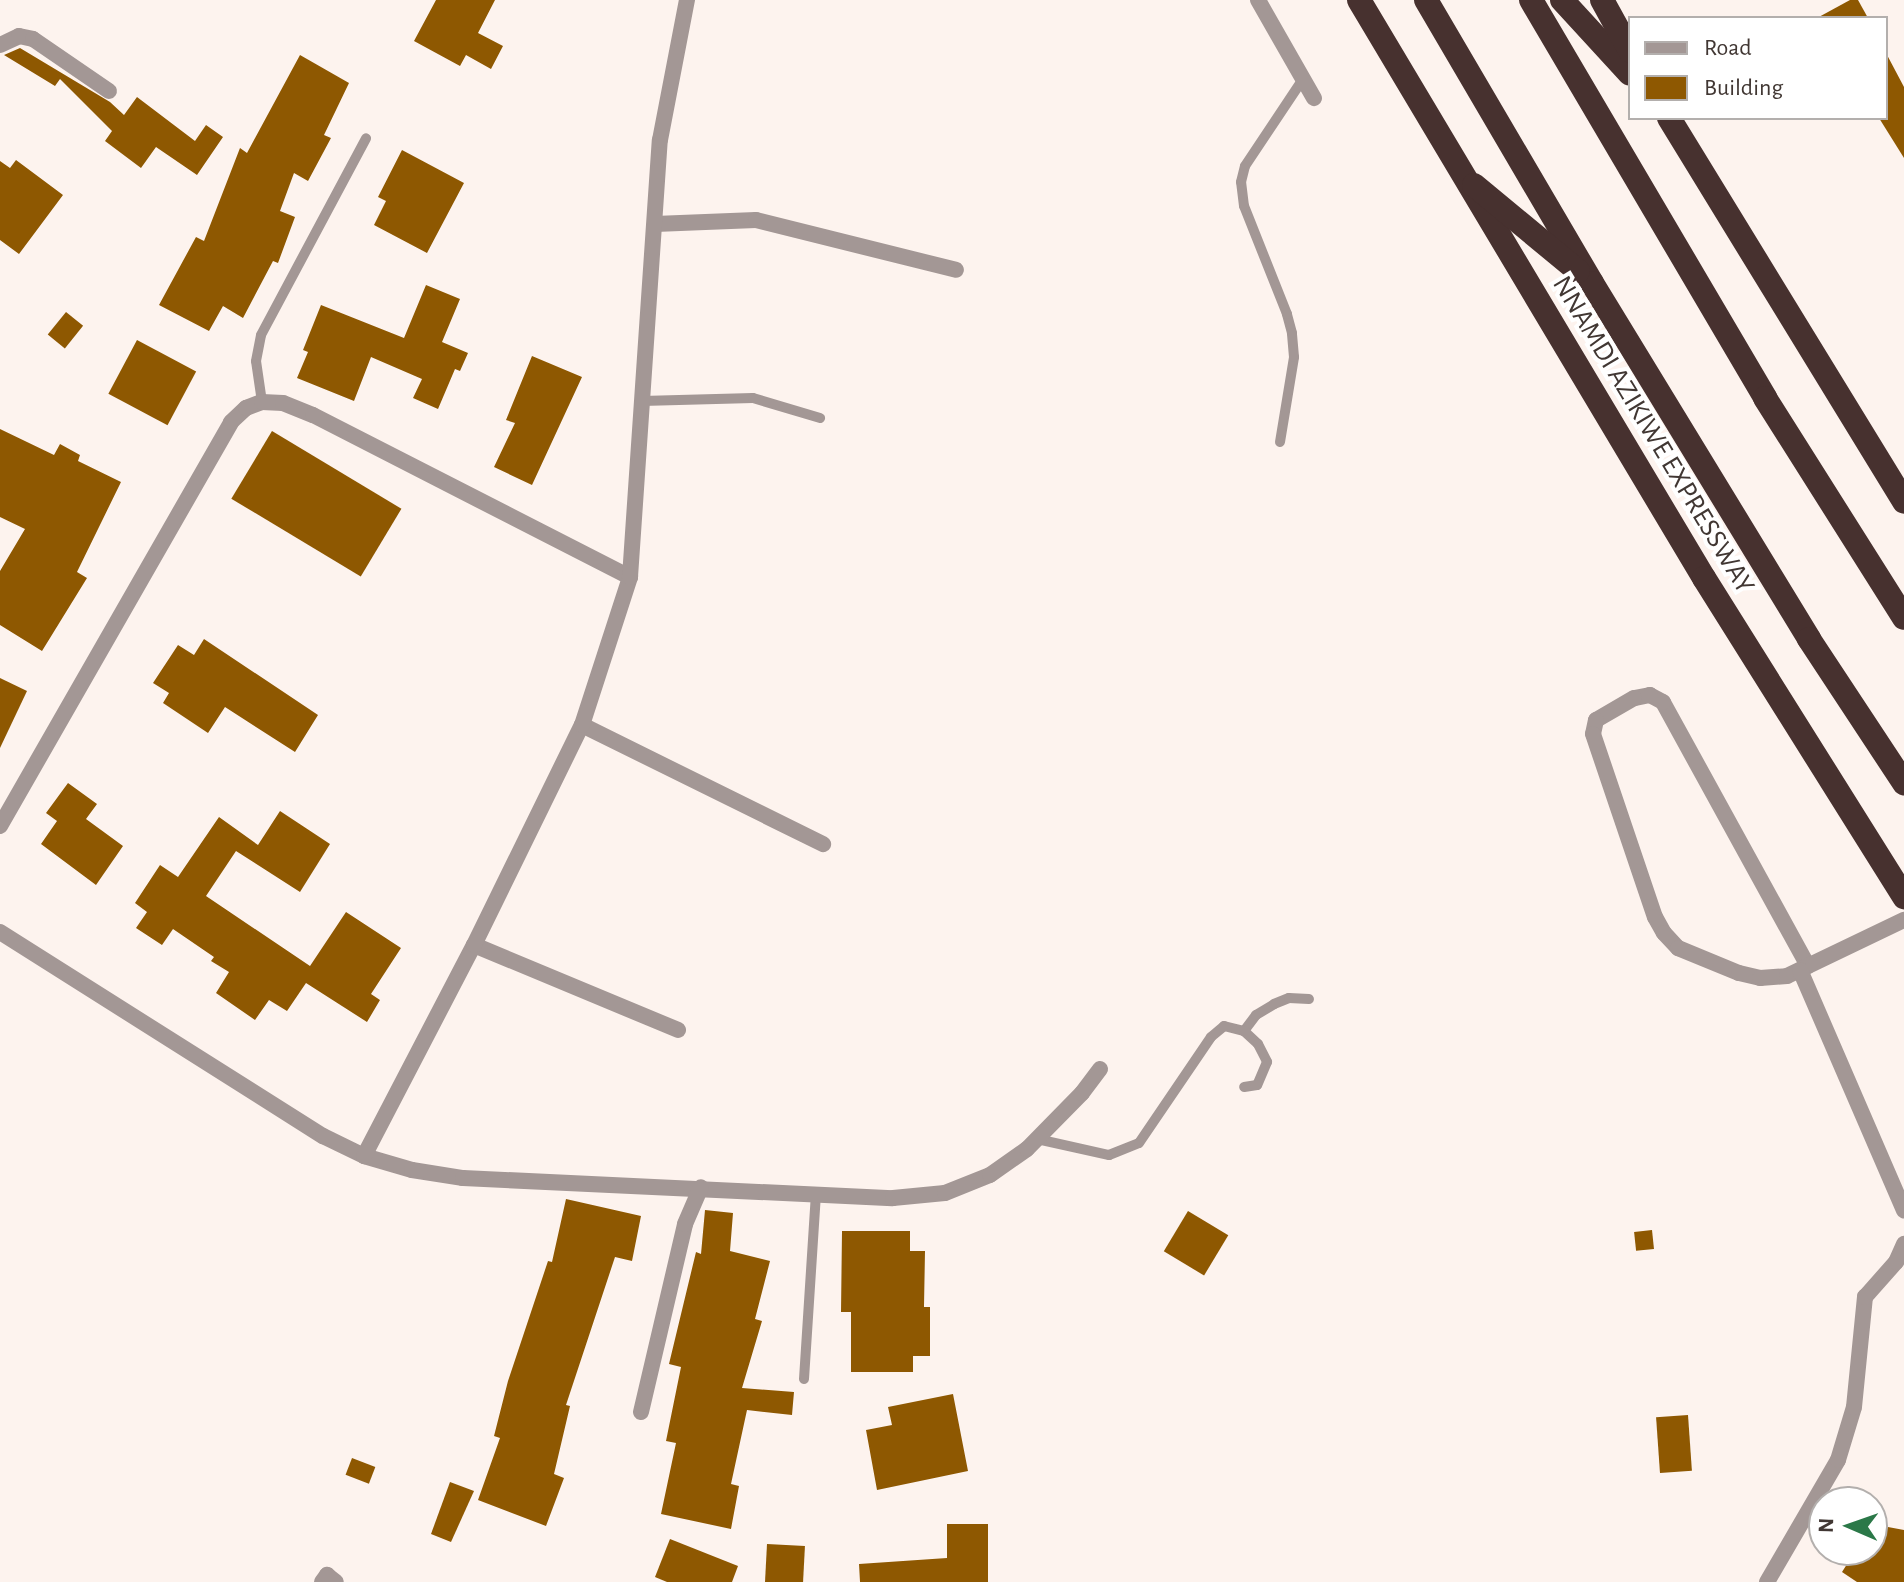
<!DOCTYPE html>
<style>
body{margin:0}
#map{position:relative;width:1904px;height:1582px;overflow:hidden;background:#fdf3ee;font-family:"Alegreya Sans",sans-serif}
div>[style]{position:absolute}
.building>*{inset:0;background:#8e5801;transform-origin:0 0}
.lane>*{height:10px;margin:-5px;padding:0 5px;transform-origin:5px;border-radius:5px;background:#a39795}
.street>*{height:16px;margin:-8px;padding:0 8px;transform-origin:8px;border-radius:8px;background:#a39795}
.highway>*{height:24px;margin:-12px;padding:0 12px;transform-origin:12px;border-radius:12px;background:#47312f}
span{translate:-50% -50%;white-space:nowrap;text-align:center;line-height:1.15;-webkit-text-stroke:8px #fff;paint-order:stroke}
.street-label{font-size:28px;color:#413733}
.legend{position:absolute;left:1628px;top:16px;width:260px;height:104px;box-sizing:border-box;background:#fff;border:2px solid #b3afad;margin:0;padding:10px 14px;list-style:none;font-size:24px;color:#413733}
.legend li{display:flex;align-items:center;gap:16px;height:40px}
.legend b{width:40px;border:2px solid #b3afad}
.north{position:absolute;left:1808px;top:1486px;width:80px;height:80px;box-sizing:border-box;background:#fff;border:2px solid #b3afad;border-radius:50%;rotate:272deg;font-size:22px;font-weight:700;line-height:32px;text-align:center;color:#413733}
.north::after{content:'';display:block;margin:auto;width:28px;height:36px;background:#2b7848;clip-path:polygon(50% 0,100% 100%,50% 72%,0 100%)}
</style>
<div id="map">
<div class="building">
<i style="clip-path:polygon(436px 0,495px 0,478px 33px,503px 46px,491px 69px,466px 55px,460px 66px,414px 41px)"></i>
<i style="clip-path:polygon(1850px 0,1858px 0,1868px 18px,1817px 18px)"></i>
<i style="clip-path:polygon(20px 48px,110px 102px,124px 115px,137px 97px,195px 141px,206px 125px,223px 137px,197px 175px,156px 147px,141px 168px,105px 141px,112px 131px,60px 79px,55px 86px,4px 55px)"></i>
<i style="clip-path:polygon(1886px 53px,1904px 87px,1904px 158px,1879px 118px,1886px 118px)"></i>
<i style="clip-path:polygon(300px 55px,349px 83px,324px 135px,331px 138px,308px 181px,294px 173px,280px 211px,295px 217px,278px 263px,273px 261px,243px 318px,223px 306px,209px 331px,159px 305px,196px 237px,204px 241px,240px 148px,247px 153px)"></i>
<i style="clip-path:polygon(402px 150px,464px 183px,427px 253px,374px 225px,386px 201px,378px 197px)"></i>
<i style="clip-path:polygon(16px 160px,63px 195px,19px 254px,0 240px,0 161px,10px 168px)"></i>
<i style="clip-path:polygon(426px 285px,460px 299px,442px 342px,468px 353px,460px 371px,455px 369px,438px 409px,413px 398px,422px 379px,371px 357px,354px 401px,297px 378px,308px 352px,303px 350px,321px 305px,404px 338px)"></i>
<i style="left:66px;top:312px;width:22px;height:29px;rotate:39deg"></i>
<i style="left:137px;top:340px;width:67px;height:61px;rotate:28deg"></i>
<i style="clip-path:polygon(532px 356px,582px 377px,532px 485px,494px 467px,515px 423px,506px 420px)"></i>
<i style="clip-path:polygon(0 429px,54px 455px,60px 444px,80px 455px,78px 461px,121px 482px,77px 572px,87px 578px,42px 651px,0 625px,0 571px,25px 529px,0 517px)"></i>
<i style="left:272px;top:431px;width:151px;height:79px;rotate:31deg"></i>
<i style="clip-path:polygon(204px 639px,318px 715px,295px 752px,225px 707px,208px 733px,163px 703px,169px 693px,153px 683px,178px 645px,194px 655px)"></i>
<i style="clip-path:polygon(0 678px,27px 691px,0 748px)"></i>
<i style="clip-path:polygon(68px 783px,97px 804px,86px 819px,123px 846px,96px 885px,41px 844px,57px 821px,46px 813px)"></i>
<i style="clip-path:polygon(280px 811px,330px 844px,300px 892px,236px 851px,206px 896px,310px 966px,346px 912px,401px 948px,371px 994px,380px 1000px,367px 1022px,306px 983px,287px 1011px,269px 1000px,255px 1020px,216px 993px,229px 972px,211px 961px,214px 957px,173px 929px,162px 945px,136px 928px,147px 912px,135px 903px,160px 865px,178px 877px,219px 817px,258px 845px)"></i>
<i style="clip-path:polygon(566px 1199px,641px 1216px,632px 1261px,615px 1257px,566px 1405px,570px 1406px,554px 1474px,564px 1478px,546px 1526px,478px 1500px,500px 1438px,494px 1436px,508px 1381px,548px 1261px,552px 1262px)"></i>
<i style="clip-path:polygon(705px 1210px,733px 1213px,730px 1251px,770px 1261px,755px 1319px,762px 1321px,742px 1388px,794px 1392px,792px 1415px,747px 1410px,731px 1484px,739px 1486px,731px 1529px,661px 1514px,676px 1443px,666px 1441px,681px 1367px,669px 1364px,696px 1252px,701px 1254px)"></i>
<i style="left:1188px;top:1211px;width:47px;height:47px;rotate:31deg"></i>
<i style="left:1652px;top:1230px;width:19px;height:18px;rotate:84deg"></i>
<i style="clip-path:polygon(842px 1231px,910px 1231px,910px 1251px,925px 1251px,924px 1307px,930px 1307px,930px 1356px,913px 1356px,913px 1372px,851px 1372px,851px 1312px,841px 1312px)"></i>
<i style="clip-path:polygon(953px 1394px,968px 1471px,877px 1490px,866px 1430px,892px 1425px,888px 1407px)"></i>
<i style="left:1688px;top:1415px;width:56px;height:32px;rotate:86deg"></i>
<i style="left:352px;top:1458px;width:25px;height:18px;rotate:21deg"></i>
<i style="clip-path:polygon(450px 1482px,474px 1491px,451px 1542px,431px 1534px)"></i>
<i style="clip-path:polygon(947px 1524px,988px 1524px,988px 1582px,860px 1582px,859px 1564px,947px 1558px)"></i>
<i style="clip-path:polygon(1872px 1524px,1904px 1530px,1904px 1582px,1857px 1582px,1842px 1572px,1856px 1550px,1872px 1550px)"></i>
<i style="clip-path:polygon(670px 1539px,738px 1566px,732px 1582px,667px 1582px,655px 1577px)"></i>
<i style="left:767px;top:1544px;width:38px;height:38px;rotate:3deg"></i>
</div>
<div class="lane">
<i style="left:642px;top:401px;width:111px;rotate:-1.5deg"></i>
<i style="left:753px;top:398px;width:70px;rotate:16.6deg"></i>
<i style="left:262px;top:402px;width:41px;rotate:-98.3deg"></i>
<i style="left:256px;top:361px;width:26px;rotate:-79deg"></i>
<i style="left:261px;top:335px;width:223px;rotate:-61.9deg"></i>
<i style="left:1280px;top:442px;width:86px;rotate:-80.6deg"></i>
<i style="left:1294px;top:357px;width:24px;rotate:-95deg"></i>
<i style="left:1292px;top:333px;width:20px;rotate:-105deg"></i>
<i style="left:1287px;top:314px;width:116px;rotate:-111.7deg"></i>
<i style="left:1244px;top:206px;width:24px;rotate:-97deg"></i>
<i style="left:1241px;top:182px;width:16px;rotate:-76deg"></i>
<i style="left:1245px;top:166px;width:105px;rotate:-56.3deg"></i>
<i style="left:1244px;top:1031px;width:20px;rotate:-53deg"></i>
<i style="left:1256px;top:1015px;width:21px;rotate:-31deg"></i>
<i style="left:1274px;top:1004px;width:16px;rotate:-22deg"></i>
<i style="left:1289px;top:998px;width:20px;rotate:3deg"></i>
<i style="left:1037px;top:1139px;width:74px;rotate:12.5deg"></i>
<i style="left:1109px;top:1155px;width:32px;rotate:-22deg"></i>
<i style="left:1139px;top:1143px;width:128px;rotate:-55.8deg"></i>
<i style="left:1211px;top:1037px;width:17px;rotate:-40deg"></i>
<i style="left:1224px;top:1026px;width:21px;rotate:14deg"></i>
<i style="left:1244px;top:1031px;width:19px;rotate:43deg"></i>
<i style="left:1258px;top:1044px;width:20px;rotate:63deg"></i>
<i style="left:1267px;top:1062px;width:25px;rotate:113deg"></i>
<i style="left:1257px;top:1085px;width:13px;rotate:171deg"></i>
<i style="left:804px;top:1379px;width:184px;rotate:-86.3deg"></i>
</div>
<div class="street">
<i style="left:1258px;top:0;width:113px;rotate:60.3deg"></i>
<i style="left:0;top:45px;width:21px;rotate:-25deg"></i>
<i style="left:19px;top:36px;width:14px;rotate:12deg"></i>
<i style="left:33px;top:39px;width:92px;rotate:34.4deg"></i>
<i style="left:655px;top:224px;width:101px;rotate:-2.3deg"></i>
<i style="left:756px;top:220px;width:206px;rotate:14deg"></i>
<i style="left:582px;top:725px;width:269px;rotate:26.3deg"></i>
<i style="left:0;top:826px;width:465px;rotate:-60.2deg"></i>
<i style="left:231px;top:422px;width:21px;rotate:-43deg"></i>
<i style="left:246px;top:408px;width:17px;rotate:-21deg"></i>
<i style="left:262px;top:402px;width:21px;rotate:3deg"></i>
<i style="left:283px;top:403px;width:32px;rotate:22deg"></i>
<i style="left:313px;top:415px;width:356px;rotate:27.1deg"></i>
<i style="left:0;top:932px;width:382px;rotate:32.3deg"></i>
<i style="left:323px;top:1136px;width:46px;rotate:26deg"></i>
<i style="left:364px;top:1156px;width:50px;rotate:16.3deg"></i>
<i style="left:412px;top:1170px;width:52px;rotate:8.9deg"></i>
<i style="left:463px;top:1178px;width:430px;rotate:2.7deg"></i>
<i style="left:893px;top:1198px;width:52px;rotate:-5.5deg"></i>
<i style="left:945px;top:1193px;width:48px;rotate:-21.8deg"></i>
<i style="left:990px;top:1175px;width:45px;rotate:-35.1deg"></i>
<i style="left:1027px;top:1149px;width:78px;rotate:-45.5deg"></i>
<i style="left:1082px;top:1093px;width:30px;rotate:-53deg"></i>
<i style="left:474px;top:945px;width:221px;rotate:22.6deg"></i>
<i style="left:1808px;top:966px;width:301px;rotate:-118.8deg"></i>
<i style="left:1663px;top:702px;width:15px;rotate:-152deg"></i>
<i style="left:1650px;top:695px;width:16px;rotate:169deg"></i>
<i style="left:1634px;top:698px;width:44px;rotate:149.9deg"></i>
<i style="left:1596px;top:720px;width:14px;rotate:102deg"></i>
<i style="left:1593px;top:734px;width:193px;rotate:71.3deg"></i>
<i style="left:1655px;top:917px;width:18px;rotate:61deg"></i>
<i style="left:1664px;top:933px;width:21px;rotate:47deg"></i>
<i style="left:1678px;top:948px;width:66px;rotate:22.3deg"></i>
<i style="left:1739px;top:973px;width:22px;rotate:13deg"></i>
<i style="left:1760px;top:978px;width:27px;rotate:-4deg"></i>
<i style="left:1787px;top:976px;width:130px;rotate:-25.6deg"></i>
<i style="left:1800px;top:970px;width:262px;rotate:66.6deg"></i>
<i style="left:364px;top:1156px;width:238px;rotate:-62.5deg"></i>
<i style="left:474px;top:945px;width:245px;rotate:-63.9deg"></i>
<i style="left:582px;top:725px;width:156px;rotate:-72deg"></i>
<i style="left:630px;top:577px;width:438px;rotate:-86.1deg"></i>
<i style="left:660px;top:140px;width:143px;rotate:-79.1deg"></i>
<i style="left:641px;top:1412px;width:193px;rotate:-76.8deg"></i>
<i style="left:685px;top:1224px;width:40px;rotate:-66.6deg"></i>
<i style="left:322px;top:1582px;width:9px;rotate:-54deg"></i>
<i style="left:327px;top:1575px;width:11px;rotate:38deg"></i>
<i style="left:1767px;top:1582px;width:141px;rotate:-59.8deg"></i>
<i style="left:1838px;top:1460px;width:55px;rotate:-73.2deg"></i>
<i style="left:1854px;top:1407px;width:111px;rotate:-84.3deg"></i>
<i style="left:1865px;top:1297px;width:47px;rotate:-48.5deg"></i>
<i style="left:1896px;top:1262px;width:20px;rotate:-66deg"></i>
</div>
<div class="highway">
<i style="left:1359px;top:0;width:673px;rotate:59.17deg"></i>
<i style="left:1704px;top:578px;width:377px;rotate:57.9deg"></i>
<i style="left:1426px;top:0;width:328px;rotate:59.6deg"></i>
<i style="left:1592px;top:283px;width:417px;rotate:58.6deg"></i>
<i style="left:1809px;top:639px;width:173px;rotate:56.6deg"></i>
<i style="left:1531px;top:0;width:462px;rotate:59.5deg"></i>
<i style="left:1765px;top:398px;width:260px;rotate:57.7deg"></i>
<i style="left:1562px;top:0;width:100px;rotate:47.4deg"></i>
<i style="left:1602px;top:0;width:58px;rotate:61.2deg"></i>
<i style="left:1669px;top:118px;width:450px;rotate:58.5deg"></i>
<i style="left:1474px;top:185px;width:135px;rotate:39.6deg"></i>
</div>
<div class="street-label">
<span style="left:1653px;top:435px;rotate:59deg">NNAMDI AZIKIWE EXPRESSWAY</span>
</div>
<ul class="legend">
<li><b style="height:10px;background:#a39795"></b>Road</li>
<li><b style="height:22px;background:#8e5801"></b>Building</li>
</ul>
<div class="north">N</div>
</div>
